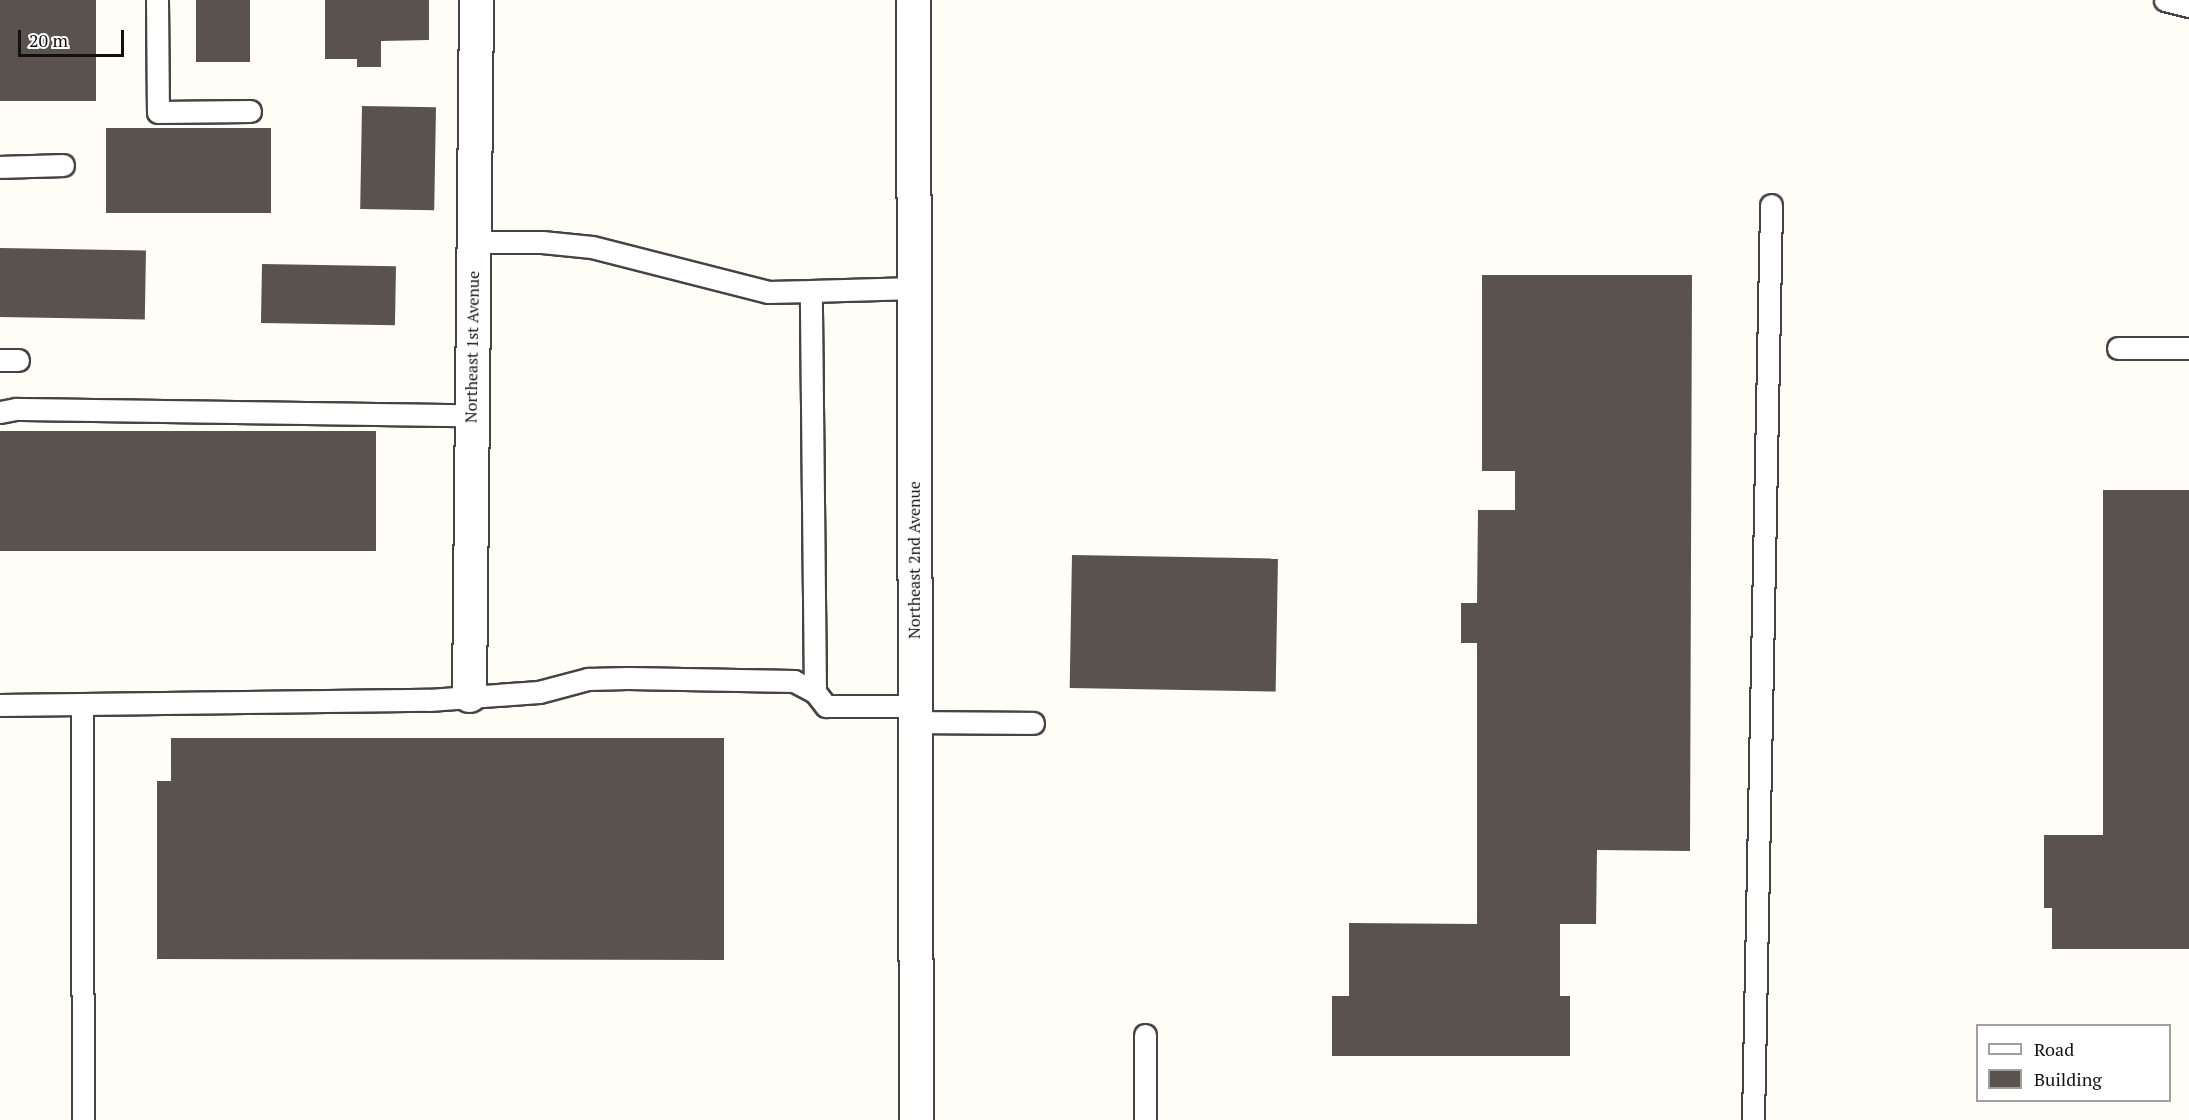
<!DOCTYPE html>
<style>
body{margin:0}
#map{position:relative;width:2189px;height:1120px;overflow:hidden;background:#fffdf5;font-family:"PT Serif",serif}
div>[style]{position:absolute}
.building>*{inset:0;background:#5a524d;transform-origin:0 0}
.roads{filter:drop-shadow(2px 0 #444) drop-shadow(-2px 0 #444) drop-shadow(0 2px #444) drop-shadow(0 -2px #444)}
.service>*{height:21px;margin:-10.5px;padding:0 10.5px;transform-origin:10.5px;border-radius:10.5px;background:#fff}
.minor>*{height:33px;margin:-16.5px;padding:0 16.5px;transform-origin:16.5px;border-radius:16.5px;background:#fff}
span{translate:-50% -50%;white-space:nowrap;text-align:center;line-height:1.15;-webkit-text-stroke:6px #fff;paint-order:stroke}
.street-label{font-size:16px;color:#111}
.legend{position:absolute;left:1976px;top:1024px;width:195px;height:78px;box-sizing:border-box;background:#fff;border:2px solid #a0a0a0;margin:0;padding:8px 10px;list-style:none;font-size:18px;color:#111}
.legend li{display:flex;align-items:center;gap:12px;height:30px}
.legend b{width:30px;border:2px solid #a0a0a0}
.scale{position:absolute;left:18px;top:30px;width:106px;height:27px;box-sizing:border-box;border:3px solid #111;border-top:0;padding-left:8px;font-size:18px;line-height:21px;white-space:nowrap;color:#111;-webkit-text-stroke:4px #fff;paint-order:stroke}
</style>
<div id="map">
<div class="building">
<i style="left:0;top:0;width:96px;height:101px"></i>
<i style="left:196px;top:0;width:54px;height:62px"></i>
<i style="clip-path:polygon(325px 0,429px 0,429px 40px,381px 41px,381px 67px,357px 67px,357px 59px,325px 59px)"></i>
<i style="left:362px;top:106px;width:74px;height:103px;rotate:1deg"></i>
<i style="left:106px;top:128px;width:165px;height:85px"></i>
<i style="left:0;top:248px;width:146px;height:69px;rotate:1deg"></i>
<i style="left:262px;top:264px;width:134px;height:59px;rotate:1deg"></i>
<i style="clip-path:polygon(1482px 275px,1692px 275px,1690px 851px,1597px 850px,1596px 924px,1560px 924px,1560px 996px,1570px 996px,1570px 1056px,1332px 1056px,1332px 996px,1349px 996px,1349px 923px,1477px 924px,1477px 643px,1461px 643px,1461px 603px,1477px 603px,1478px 510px,1515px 510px,1515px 471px,1482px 471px)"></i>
<i style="left:0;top:431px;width:376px;height:120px"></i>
<i style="clip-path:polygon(2103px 490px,2189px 490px,2189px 949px,2052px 949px,2052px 908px,2044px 908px,2044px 835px,2103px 835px)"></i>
<i style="left:1072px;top:555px;width:206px;height:133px;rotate:1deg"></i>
<i style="clip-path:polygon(171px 738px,724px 738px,724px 960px,157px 959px,157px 781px,171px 781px)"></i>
</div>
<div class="roads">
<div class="service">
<i style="left:157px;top:0;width:112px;rotate:89.5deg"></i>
<i style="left:158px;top:112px;width:92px;rotate:-0.6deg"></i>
<i style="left:2165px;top:0;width:25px;rotate:14deg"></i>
<i style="left:0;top:167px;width:63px;rotate:-1.8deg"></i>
<i style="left:473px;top:242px;width:69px"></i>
<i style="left:542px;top:242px;width:50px;rotate:5.7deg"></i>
<i style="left:592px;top:247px;width:182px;rotate:14.3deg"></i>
<i style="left:768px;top:292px;width:43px;rotate:-1.3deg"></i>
<i style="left:2118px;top:348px;width:71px"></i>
<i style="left:0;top:360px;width:18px"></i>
<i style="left:0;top:412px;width:16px;rotate:-11deg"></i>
<i style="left:16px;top:409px;width:455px;rotate:0.8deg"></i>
<i style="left:815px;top:692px;width:401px;rotate:-90.6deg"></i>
<i style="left:811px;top:291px;width:103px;rotate:-1.7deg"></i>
<i style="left:82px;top:704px;width:416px;rotate:89.9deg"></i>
<i style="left:0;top:705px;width:429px;rotate:-0.7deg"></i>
<i style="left:429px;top:700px;width:110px;rotate:-4.2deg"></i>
<i style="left:539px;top:692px;width:51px;rotate:-14.9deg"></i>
<i style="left:588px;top:679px;width:40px;rotate:-1.4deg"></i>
<i style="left:628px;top:678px;width:166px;rotate:1deg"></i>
<i style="left:794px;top:681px;width:24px;rotate:28deg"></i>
<i style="left:815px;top:692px;width:18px;rotate:52deg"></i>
<i style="left:826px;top:706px;width:89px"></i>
<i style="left:915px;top:722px;width:118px;rotate:0.5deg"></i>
<i style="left:1145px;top:1035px;width:85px;rotate:90deg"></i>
<i style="left:1753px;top:1120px;width:915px;rotate:-88.87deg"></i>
</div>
<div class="minor">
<i style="left:913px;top:0;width:1120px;rotate:89.85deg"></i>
<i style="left:469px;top:695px;width:695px;rotate:-89.42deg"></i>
</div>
</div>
<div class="street-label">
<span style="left:472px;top:347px;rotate:-89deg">Northeast 1st Avenue</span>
<span style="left:914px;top:560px;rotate:-90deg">Northeast 2nd Avenue</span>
</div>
<ul class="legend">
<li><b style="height:8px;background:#fff"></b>Road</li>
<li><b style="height:16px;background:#5a524d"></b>Building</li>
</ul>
<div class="scale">20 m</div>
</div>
